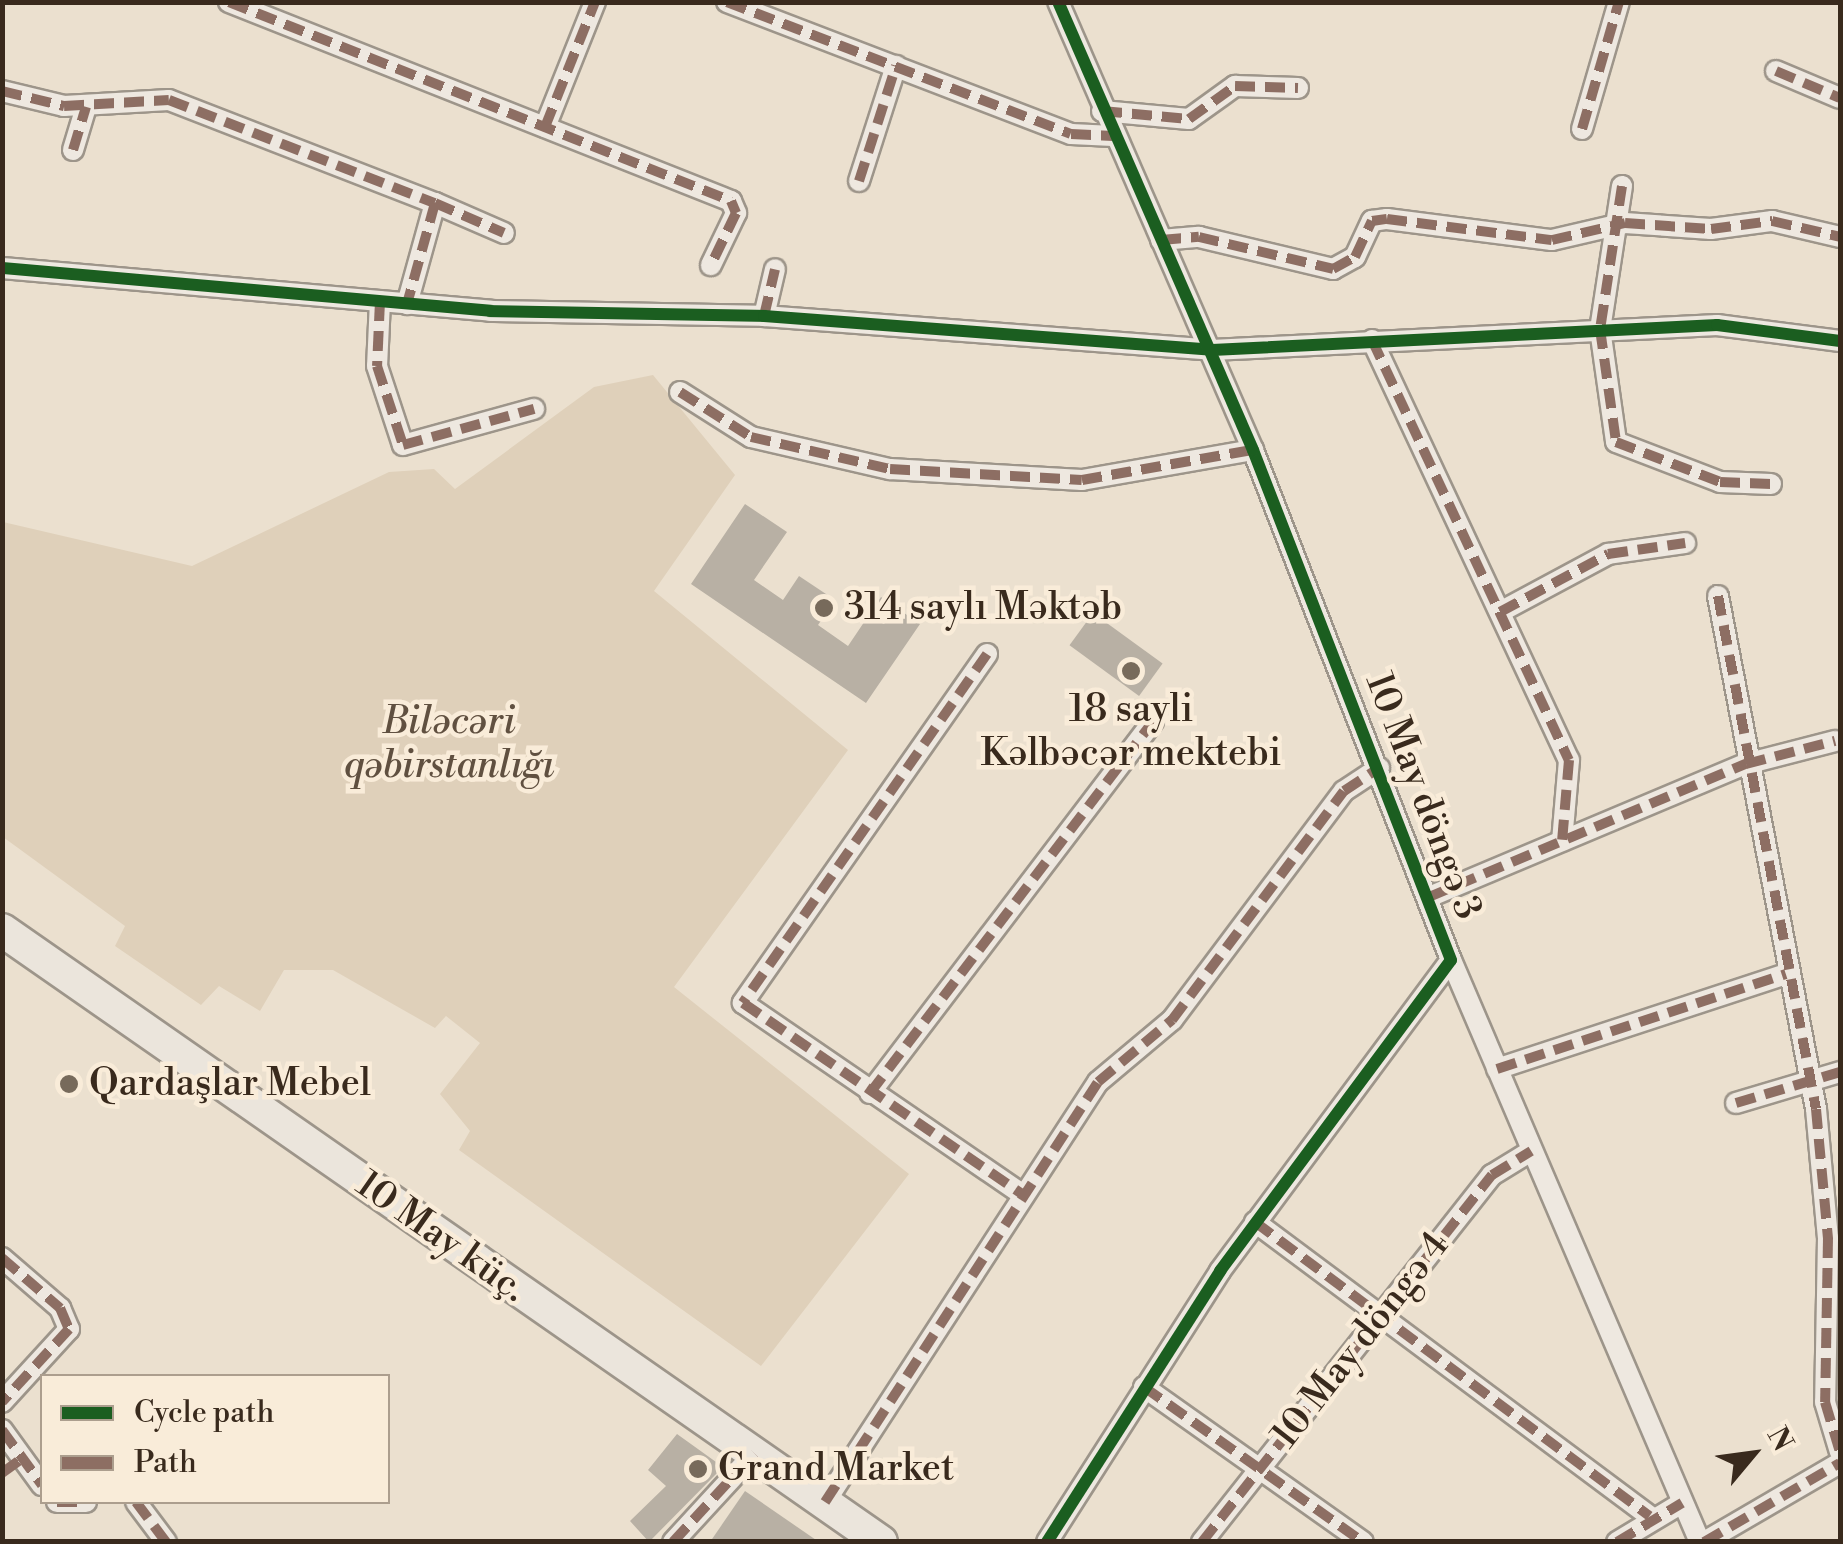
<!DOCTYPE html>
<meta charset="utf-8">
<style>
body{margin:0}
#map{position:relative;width:1843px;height:1544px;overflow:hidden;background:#ebe0cf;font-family:"Libre Bodoni",serif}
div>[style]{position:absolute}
.green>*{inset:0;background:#dfd0ba}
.building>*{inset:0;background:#b8b0a4;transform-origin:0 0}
.roads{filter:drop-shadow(2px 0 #9d958a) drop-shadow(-2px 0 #9d958a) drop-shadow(0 2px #9d958a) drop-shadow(0 -2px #9d958a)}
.minor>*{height:20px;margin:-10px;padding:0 10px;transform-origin:10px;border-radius:10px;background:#eee8e0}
.primary>*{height:32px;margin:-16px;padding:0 16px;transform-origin:16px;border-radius:16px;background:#ebe5dc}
.quiet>*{height:10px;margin-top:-5px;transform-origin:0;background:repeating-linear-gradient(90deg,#8d6e63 0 20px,transparent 0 30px)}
.cycleway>*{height:12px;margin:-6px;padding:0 6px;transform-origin:6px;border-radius:6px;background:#1b5e20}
.dots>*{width:28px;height:28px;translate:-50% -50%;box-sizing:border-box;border:5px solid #f9ecd9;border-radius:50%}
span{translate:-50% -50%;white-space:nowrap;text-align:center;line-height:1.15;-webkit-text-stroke:9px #f9ecd9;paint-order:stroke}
.poi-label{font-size:38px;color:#392a1d}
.left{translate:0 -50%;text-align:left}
.park-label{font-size:38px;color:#605040;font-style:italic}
.street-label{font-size:38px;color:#392a1d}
.frame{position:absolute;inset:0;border:5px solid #392a1d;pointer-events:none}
.legend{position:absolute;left:40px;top:1374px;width:350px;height:130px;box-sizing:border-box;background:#f9ecd9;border:2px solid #ac9e8e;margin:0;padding:12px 18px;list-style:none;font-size:30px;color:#392a1d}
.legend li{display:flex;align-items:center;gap:20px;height:50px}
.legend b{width:50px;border:2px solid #ac9e8e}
.north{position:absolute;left:1703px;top:1404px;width:100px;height:100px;-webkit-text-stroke:8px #f9ecd9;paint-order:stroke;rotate:61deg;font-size:28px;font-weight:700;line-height:40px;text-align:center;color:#392a1d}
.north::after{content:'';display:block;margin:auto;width:35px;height:45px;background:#392a1d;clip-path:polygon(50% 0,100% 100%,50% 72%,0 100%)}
</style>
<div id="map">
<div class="green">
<i style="clip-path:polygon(653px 375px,735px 475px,654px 591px,848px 750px,674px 987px,909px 1174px,761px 1366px,459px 1150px,470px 1131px,440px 1094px,480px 1043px,446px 1016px,435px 1028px,333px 970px,284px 970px,260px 1011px,219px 986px,201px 1005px,115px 946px,125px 926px,3px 837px,3px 522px,192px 566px,389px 472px,434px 469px,455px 489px,594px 387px)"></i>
</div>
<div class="building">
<i style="clip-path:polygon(745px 504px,787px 532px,754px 580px,783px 600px,799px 576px,835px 600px,818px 625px,848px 646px,881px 597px,920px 624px,866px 703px,691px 584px)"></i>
<i style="left:1093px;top:613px;width:86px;height:40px;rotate:36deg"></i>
<i style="clip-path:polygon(677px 1434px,723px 1467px,649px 1542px,630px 1521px,666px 1486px,648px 1470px)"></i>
<i style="clip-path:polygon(745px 1491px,819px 1542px,710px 1542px)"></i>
</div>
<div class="roads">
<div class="minor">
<i style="left:229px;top:2px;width:540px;rotate:21.62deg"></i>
<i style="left:731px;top:201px;width:13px;rotate:67deg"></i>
<i style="left:736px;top:213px;width:58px;rotate:115.7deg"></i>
<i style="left:727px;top:2px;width:368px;rotate:21deg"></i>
<i style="left:1071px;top:134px;width:42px;rotate:2.7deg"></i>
<i style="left:1776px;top:71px;width:69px;rotate:22.9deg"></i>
<i style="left:2px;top:91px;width:64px;rotate:13.6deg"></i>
<i style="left:64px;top:106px;width:105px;rotate:-3.3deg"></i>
<i style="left:169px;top:100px;width:285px;rotate:21.2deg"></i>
<i style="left:435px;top:203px;width:105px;rotate:105.5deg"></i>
<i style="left:1102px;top:111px;width:87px;rotate:5.3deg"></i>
<i style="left:1189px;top:119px;width:57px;rotate:-35.7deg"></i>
<i style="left:1235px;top:86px;width:63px;rotate:1.8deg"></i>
<i style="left:545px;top:127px;width:135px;rotate:-68.2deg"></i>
<i style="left:1582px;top:129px;width:132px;rotate:-73.8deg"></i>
<i style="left:73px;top:150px;width:45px;rotate:-73.2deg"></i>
<i style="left:859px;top:181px;width:121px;rotate:-72.2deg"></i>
<i style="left:1622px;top:186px;width:145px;rotate:98.7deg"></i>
<i style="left:1600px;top:329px;width:114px;rotate:81.9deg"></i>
<i style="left:1616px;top:442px;width:111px;rotate:21deg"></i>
<i style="left:1720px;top:482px;width:51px;rotate:2.2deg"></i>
<i style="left:435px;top:203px;width:75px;rotate:23.5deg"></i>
<i style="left:1161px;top:240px;width:38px;rotate:-5deg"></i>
<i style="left:1199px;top:237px;width:138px;rotate:13.4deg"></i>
<i style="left:1333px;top:269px;width:25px;rotate:-29deg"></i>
<i style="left:1355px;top:257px;width:40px;rotate:-65deg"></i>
<i style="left:1372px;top:221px;width:15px;rotate:-8deg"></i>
<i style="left:1387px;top:219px;width:166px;rotate:7.3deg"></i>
<i style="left:1552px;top:240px;width:75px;rotate:-13.1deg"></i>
<i style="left:1625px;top:223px;width:86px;rotate:4deg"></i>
<i style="left:1711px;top:229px;width:62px;rotate:-7.5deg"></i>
<i style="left:1772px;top:221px;width:70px;rotate:13.2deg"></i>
<i style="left:2px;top:268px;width:490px;rotate:5deg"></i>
<i style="left:490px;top:311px;width:274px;rotate:1deg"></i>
<i style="left:764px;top:316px;width:449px;rotate:4.3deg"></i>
<i style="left:1212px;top:350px;width:506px;rotate:-2.83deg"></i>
<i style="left:1717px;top:325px;width:124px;rotate:7.4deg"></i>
<i style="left:380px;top:301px;width:65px;rotate:92.6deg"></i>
<i style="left:377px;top:366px;width:83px;rotate:71.8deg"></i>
<i style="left:403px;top:445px;width:136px;rotate:-15.4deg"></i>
<i style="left:764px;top:316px;width:48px;rotate:-76.8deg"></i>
<i style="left:1372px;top:340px;width:464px;rotate:64.9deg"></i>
<i style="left:1569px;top:760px;width:81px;rotate:94.9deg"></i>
<i style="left:680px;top:392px;width:84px;rotate:32.4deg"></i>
<i style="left:751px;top:437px;width:143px;rotate:13deg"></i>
<i style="left:890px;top:469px;width:192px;rotate:3.3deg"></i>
<i style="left:1082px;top:480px;width:174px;rotate:-10deg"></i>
<i style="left:1718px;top:596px;width:522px;rotate:79.18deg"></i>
<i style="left:1816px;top:1109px;width:130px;rotate:84.7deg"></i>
<i style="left:1828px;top:1238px;width:164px;rotate:91deg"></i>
<i style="left:1825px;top:1402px;width:52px;rotate:73.3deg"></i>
<i style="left:1500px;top:612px;width:123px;rotate:-28.2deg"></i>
<i style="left:1608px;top:554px;width:78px;rotate:-8.1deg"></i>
<i style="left:987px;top:654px;width:426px;rotate:125deg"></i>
<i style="left:743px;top:1003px;width:338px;rotate:34.4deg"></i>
<i style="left:1429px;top:897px;width:344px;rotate:-22.8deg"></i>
<i style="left:1746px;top:764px;width:92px;rotate:-14.5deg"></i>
<i style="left:1451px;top:960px;width:633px;rotate:66.84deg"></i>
<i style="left:1497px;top:1069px;width:304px;rotate:-18.2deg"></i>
<i style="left:870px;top:1093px;width:467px;rotate:-52.7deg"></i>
<i style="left:1736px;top:1103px;width:109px;rotate:-16.6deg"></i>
<i style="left:1255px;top:1222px;width:492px;rotate:36.7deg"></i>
<i style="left:2px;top:1258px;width:77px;rotate:40.8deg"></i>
<i style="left:60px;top:1308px;width:23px;rotate:67deg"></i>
<i style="left:69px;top:1329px;width:99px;rotate:132.5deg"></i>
<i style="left:1144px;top:1387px;width:268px;rotate:35.3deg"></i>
<i style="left:2px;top:1430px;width:68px;rotate:54deg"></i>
<i style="left:57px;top:1502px;width:29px"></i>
<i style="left:136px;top:1502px;width:50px;rotate:53.1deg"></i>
<i style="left:825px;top:1502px;width:501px;rotate:-56.98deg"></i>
<i style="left:1098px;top:1082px;width:97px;rotate:-40deg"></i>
<i style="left:1172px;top:1020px;width:286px;rotate:-53.1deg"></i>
<i style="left:1344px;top:791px;width:42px;rotate:-33.3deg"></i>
<i style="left:673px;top:1542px;width:120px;rotate:-47.4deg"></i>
<i style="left:1047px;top:1542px;width:322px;rotate:-57.4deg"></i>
<i style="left:1220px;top:1271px;width:387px;rotate:-53.4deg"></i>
<i style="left:1451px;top:960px;width:547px;rotate:-111.22deg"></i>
<i style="left:1253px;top:450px;width:489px;rotate:-113.5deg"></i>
<i style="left:1202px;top:1542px;width:468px;rotate:-51.7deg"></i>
<i style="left:1492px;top:1175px;width:46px;rotate:-31.6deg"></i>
<i style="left:1617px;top:1542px;width:76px;rotate:-31deg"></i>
<i style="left:1704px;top:1542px;width:157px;rotate:-30.2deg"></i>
</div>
<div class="primary">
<i style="left:2px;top:930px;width:1071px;rotate:34.85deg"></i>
</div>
</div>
<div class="quiet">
<i style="left:229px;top:2px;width:540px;rotate:21.62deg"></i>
<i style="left:731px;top:201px;width:13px;rotate:67deg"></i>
<i style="left:736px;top:213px;width:58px;rotate:115.7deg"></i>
<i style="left:727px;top:2px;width:368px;rotate:21deg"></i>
<i style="left:1071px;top:134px;width:42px;rotate:2.7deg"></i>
<i style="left:1776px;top:71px;width:69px;rotate:22.9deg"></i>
<i style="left:2px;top:91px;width:64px;rotate:13.6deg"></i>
<i style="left:64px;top:106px;width:105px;rotate:-3.3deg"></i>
<i style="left:169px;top:100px;width:285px;rotate:21.2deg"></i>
<i style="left:435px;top:203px;width:105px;rotate:105.5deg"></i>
<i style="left:1102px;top:111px;width:87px;rotate:5.3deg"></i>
<i style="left:1189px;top:119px;width:57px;rotate:-35.7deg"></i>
<i style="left:1235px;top:86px;width:63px;rotate:1.8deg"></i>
<i style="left:545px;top:127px;width:135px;rotate:-68.2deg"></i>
<i style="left:1582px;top:129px;width:132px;rotate:-73.8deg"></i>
<i style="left:73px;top:150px;width:45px;rotate:-73.2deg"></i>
<i style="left:859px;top:181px;width:121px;rotate:-72.2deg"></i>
<i style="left:1622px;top:186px;width:145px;rotate:98.7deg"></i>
<i style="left:1600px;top:329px;width:114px;rotate:81.9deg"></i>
<i style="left:1616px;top:442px;width:111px;rotate:21deg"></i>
<i style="left:1720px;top:482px;width:51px;rotate:2.2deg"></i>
<i style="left:435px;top:203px;width:75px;rotate:23.5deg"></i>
<i style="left:1161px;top:240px;width:38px;rotate:-5deg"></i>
<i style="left:1199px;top:237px;width:138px;rotate:13.4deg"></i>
<i style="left:1333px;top:269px;width:25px;rotate:-29deg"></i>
<i style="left:1355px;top:257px;width:40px;rotate:-65deg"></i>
<i style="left:1372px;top:221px;width:15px;rotate:-8deg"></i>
<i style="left:1387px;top:219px;width:166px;rotate:7.3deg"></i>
<i style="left:1552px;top:240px;width:75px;rotate:-13.1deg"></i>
<i style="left:1625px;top:223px;width:86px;rotate:4deg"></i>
<i style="left:1711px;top:229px;width:62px;rotate:-7.5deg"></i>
<i style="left:1772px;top:221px;width:70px;rotate:13.2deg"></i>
<i style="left:380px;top:301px;width:65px;rotate:92.6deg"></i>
<i style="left:377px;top:366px;width:83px;rotate:71.8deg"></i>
<i style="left:403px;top:445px;width:136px;rotate:-15.4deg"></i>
<i style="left:764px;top:316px;width:48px;rotate:-76.8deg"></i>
<i style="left:1372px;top:340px;width:464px;rotate:64.9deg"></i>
<i style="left:1569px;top:760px;width:81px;rotate:94.9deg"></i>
<i style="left:680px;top:392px;width:84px;rotate:32.4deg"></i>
<i style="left:751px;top:437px;width:143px;rotate:13deg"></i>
<i style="left:890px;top:469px;width:192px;rotate:3.3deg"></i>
<i style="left:1082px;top:480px;width:174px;rotate:-10deg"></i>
<i style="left:1718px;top:596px;width:522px;rotate:79.18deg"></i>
<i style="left:1816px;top:1109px;width:130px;rotate:84.7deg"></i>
<i style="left:1828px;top:1238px;width:164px;rotate:91deg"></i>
<i style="left:1825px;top:1402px;width:52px;rotate:73.3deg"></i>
<i style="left:1500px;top:612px;width:123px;rotate:-28.2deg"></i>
<i style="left:1608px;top:554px;width:78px;rotate:-8.1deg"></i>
<i style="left:987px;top:654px;width:426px;rotate:125deg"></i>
<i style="left:743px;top:1003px;width:338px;rotate:34.4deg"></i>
<i style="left:1429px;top:897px;width:344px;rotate:-22.8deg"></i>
<i style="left:1746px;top:764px;width:92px;rotate:-14.5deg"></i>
<i style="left:1497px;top:1069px;width:304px;rotate:-18.2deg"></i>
<i style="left:870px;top:1093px;width:467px;rotate:-52.7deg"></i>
<i style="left:1736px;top:1103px;width:109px;rotate:-16.6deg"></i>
<i style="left:1255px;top:1222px;width:492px;rotate:36.7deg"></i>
<i style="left:2px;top:1258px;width:77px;rotate:40.8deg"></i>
<i style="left:60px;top:1308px;width:23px;rotate:67deg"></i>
<i style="left:69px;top:1329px;width:99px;rotate:132.5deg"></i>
<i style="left:1144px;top:1387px;width:268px;rotate:35.3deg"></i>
<i style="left:2px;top:1430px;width:68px;rotate:54deg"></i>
<i style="left:2px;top:1473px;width:24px;rotate:-36deg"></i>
<i style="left:57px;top:1502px;width:29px"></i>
<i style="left:136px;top:1502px;width:50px;rotate:53.1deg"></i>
<i style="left:825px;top:1502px;width:501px;rotate:-56.98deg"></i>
<i style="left:1098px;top:1082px;width:97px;rotate:-40deg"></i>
<i style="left:1172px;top:1020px;width:286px;rotate:-53.1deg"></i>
<i style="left:1344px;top:791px;width:42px;rotate:-33.3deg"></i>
<i style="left:673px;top:1542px;width:120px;rotate:-47.4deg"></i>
<i style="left:1202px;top:1542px;width:468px;rotate:-51.7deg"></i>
<i style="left:1492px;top:1175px;width:46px;rotate:-31.6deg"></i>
<i style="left:1617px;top:1542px;width:76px;rotate:-31deg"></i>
<i style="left:1704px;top:1542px;width:157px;rotate:-30.2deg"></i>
</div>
<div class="cycleway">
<i style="left:2px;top:268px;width:490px;rotate:5deg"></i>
<i style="left:490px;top:311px;width:274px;rotate:1deg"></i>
<i style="left:764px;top:316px;width:449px;rotate:4.3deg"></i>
<i style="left:1212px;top:350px;width:506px;rotate:-2.83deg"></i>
<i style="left:1717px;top:325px;width:124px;rotate:7.4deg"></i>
<i style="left:1047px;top:1542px;width:322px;rotate:-57.4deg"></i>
<i style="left:1220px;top:1271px;width:387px;rotate:-53.4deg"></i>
<i style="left:1451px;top:960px;width:547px;rotate:-111.22deg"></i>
<i style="left:1253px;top:450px;width:489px;rotate:-113.5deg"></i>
</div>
<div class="dots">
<i style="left:824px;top:608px;background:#776a5b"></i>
<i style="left:1131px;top:671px;background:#776a5b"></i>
<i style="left:69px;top:1084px;background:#776a5b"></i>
<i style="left:698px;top:1469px;background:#776a5b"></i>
</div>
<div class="poi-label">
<span class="left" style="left:844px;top:608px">314 saylı Məktəb</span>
<span style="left:1131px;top:732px">18 sayli<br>Kəlbəcər mektebi</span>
<span class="left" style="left:89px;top:1084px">Qardaşlar Mebel</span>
<span class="left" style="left:718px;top:1469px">Grand Market</span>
</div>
<div class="park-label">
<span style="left:449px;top:744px">Biləcəri<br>qəbirstanlığı</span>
</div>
<div class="street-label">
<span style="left:1423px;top:796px;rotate:69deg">10 May döngə 3</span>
<span style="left:441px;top:1237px;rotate:35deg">10 May küç.</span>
<span style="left:1361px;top:1340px;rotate:-52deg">10 May döngə 4</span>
</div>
<div class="frame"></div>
<ul class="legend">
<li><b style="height:12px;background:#1b5e20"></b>Cycle path</li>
<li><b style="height:12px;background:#8d6e63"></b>Path</li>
</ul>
<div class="north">N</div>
</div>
